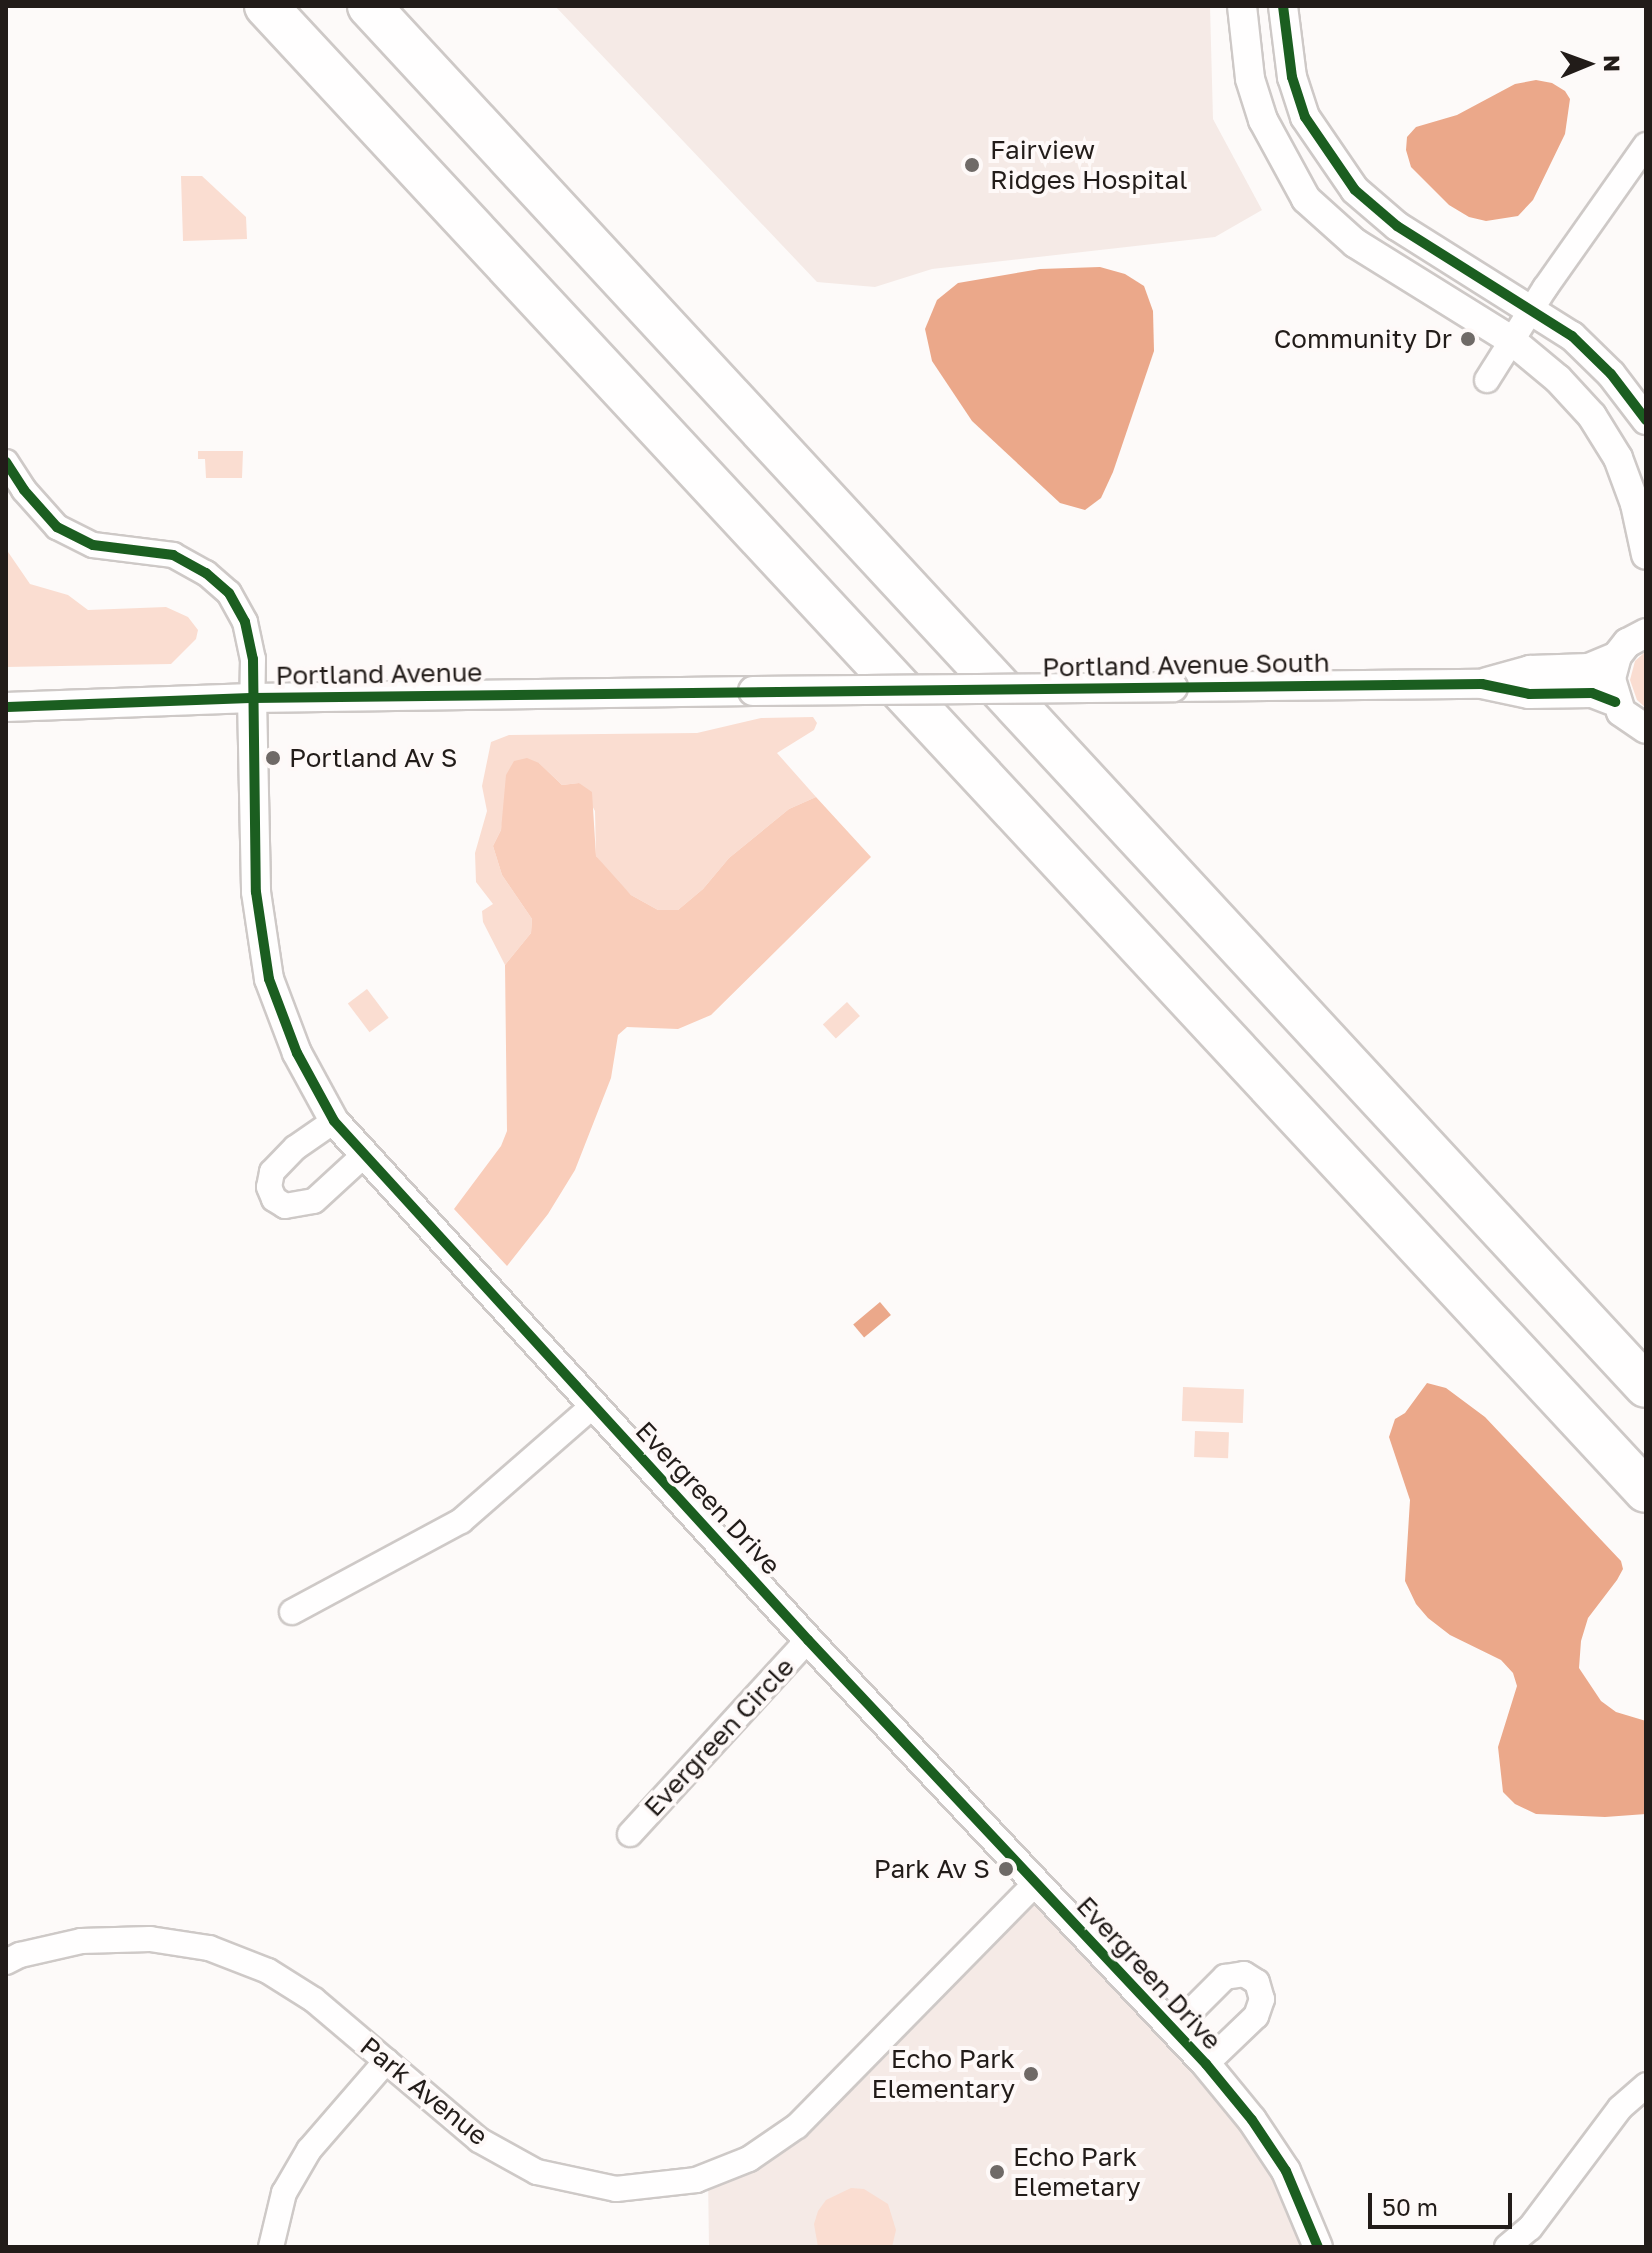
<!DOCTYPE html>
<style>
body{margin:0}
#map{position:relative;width:1652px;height:2253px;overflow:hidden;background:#fdfaf9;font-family:"Golos Text",sans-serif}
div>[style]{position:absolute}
.built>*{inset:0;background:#f5eae6}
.green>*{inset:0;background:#faddd1;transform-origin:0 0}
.forest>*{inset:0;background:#f9cdba}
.water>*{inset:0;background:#eba88a;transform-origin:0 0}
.roads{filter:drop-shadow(2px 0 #cec9c7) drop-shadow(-2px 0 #cec9c7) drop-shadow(0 2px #cec9c7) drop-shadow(0 -2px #cec9c7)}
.minor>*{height:24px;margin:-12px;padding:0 12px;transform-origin:12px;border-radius:12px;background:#fffefe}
.tertiary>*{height:28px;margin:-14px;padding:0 14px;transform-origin:14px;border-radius:14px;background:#fffefe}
.motorway>*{height:42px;margin:-21px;padding:0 21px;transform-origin:21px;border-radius:21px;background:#fffefe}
.bridges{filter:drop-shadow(2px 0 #cec9c7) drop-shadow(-2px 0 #cec9c7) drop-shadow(0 2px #cec9c7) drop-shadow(0 -2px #cec9c7)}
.tertiary-bridge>*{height:28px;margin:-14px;padding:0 14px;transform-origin:14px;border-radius:14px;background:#fffefe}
.cycleway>*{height:10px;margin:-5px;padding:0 5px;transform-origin:5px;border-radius:5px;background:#1b5e20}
.dots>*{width:22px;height:22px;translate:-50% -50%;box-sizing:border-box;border:4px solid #fef9f8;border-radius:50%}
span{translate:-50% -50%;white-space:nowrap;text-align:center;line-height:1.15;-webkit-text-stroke:8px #fef9f8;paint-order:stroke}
.poi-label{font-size:26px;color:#221c19}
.left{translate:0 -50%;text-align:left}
.right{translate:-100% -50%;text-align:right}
.street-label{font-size:26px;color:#221c19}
.frame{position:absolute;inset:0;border:8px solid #221c19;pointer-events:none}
.north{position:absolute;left:1548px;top:24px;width:80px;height:80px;-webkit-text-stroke:6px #fef9f8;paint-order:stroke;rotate:89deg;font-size:22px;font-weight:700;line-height:32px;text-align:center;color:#221c19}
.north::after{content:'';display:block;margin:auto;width:28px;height:36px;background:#221c19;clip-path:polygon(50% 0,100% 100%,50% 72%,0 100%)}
.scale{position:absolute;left:1368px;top:2193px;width:144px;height:36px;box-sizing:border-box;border:4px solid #221c19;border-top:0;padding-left:10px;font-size:24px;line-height:28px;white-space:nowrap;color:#221c19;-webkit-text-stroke:6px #fef9f8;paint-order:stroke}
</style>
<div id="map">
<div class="built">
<i style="clip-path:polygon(555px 6px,1210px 6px,1213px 119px,1262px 210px,1215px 237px,932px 269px,875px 287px,817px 282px)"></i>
<i style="clip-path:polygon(1035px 1884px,1206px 2064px,1318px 2247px,709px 2247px,708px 2176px,749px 2159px)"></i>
</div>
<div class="green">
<i style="clip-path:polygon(181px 176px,202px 176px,246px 217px,247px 239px,183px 241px)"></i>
<i style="clip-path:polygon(198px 451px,243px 451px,242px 478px,206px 478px,205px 459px,198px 459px)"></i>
<i style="clip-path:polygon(6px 549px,30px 584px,68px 595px,88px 610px,166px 607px,188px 617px,198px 630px,196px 639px,171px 664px,6px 667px)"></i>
<i style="clip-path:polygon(1646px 651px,1646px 708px,1637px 700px,1630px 680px,1635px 661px)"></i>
<i style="clip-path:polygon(813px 717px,817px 723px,814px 730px,777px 753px,816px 797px,789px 809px,729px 858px,703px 889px,678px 910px,658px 910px,631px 895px,610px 874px,596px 856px,595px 811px,579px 783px,562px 785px,539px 763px,505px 806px,501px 830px,493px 846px,502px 875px,532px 919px,531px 933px,505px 965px,483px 922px,482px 911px,493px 904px,476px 882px,475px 853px,487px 811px,482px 786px,491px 742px,509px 735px,697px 733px,761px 718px)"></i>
<i style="left:367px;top:989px;width:36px;height:24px;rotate:53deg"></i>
<i style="left:847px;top:1002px;width:19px;height:33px;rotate:47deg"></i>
<i style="left:1183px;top:1387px;width:61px;height:34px;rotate:2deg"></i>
<i style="left:1195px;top:1431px;width:34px;height:26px;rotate:2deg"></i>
<i style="clip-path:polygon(851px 2188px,864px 2189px,888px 2204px,896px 2230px,892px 2247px,818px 2247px,814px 2224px,818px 2211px,826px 2200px)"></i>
</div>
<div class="forest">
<i style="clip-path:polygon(527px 758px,539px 763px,562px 785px,579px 783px,592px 792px,596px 856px,631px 895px,658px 910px,678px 910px,703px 889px,729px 858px,789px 809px,816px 797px,871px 857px,711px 1015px,678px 1029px,627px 1027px,618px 1035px,611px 1078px,575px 1170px,548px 1214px,507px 1266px,454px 1209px,501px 1146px,507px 1131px,505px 965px,531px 933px,532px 919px,502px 875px,493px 846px,501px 830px,506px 775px,514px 761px)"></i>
</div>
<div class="water">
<i style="clip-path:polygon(1536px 80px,1552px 83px,1565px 91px,1570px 99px,1565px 134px,1533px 200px,1518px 216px,1486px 221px,1469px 217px,1449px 205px,1411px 167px,1406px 150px,1407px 137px,1416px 127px,1457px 115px,1515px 84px)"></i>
<i style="clip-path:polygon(1100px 267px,1125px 274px,1144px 286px,1153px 311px,1154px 351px,1113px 472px,1101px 498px,1085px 510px,1060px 503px,972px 421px,932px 361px,925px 329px,937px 300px,958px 283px,1040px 269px)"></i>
<i style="left:880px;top:1302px;width:17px;height:35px;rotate:50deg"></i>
<i style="clip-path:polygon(1427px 1383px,1446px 1388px,1485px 1417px,1621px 1561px,1623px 1569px,1617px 1580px,1588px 1618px,1581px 1641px,1579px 1668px,1601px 1701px,1616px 1712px,1646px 1721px,1646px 1814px,1605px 1817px,1536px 1814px,1515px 1804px,1503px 1792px,1498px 1747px,1517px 1686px,1513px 1673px,1501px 1660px,1450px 1635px,1428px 1618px,1416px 1604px,1405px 1581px,1410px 1500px,1389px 1437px,1395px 1419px,1405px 1413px)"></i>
</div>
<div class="roads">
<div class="minor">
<i style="left:1487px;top:380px;width:109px;rotate:-57.8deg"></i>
<i style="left:1545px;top:288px;width:175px;rotate:-54.8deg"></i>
<i style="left:6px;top:462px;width:33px;rotate:57deg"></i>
<i style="left:24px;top:490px;width:50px;rotate:48.3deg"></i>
<i style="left:57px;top:527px;width:40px;rotate:26.6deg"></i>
<i style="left:93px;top:545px;width:81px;rotate:7.1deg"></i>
<i style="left:173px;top:555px;width:38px;rotate:29deg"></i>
<i style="left:206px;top:573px;width:30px;rotate:41deg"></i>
<i style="left:229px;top:593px;width:33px;rotate:61deg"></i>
<i style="left:245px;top:622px;width:38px;rotate:78deg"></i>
<i style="left:253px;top:659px;width:39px;rotate:91deg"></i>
<i style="left:334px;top:1121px;width:47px;rotate:145.3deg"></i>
<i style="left:295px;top:1148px;width:33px;rotate:134deg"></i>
<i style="left:272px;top:1172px;width:15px;rotate:101deg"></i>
<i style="left:269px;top:1187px;width:13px;rotate:67deg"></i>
<i style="left:274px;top:1199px;width:13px;rotate:32deg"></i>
<i style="left:285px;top:1206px;width:29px;rotate:-10deg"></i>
<i style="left:314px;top:1201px;width:68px;rotate:-42.6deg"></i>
<i style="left:292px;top:1612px;width:192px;rotate:-28.3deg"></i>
<i style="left:461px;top:1521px;width:175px;rotate:-41.1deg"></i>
<i style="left:630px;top:1834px;width:263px;rotate:-47.5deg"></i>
<i style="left:6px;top:1962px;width:16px;rotate:-27deg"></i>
<i style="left:20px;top:1955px;width:63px;rotate:-12.9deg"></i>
<i style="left:81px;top:1941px;width:69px;rotate:-1.7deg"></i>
<i style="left:150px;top:1939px;width:60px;rotate:8.7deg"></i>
<i style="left:209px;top:1948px;width:63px;rotate:21.3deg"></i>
<i style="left:268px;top:1971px;width:54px;rotate:32.2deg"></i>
<i style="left:314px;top:2000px;width:216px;rotate:40.3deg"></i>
<i style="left:479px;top:2140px;width:66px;rotate:28.9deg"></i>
<i style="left:537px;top:2172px;width:81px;rotate:12.1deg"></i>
<i style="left:616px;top:2189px;width:81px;rotate:-6.4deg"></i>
<i style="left:696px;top:2180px;width:57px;rotate:-21.6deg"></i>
<i style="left:749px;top:2159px;width:58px;rotate:-34.5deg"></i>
<i style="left:797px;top:2126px;width:339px;rotate:-45.5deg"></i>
<i style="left:1173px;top:2029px;width:74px;rotate:-45deg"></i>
<i style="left:1225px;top:1977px;width:19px;rotate:-9deg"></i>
<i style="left:1244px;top:1974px;width:15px;rotate:32deg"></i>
<i style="left:1257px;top:1982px;width:18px;rotate:74deg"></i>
<i style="left:1262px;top:1999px;width:18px;rotate:109deg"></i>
<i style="left:1256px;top:2016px;width:69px;rotate:136.2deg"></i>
<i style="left:271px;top:2247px;width:56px;rotate:-76.5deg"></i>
<i style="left:284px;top:2193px;width:50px;rotate:-59.8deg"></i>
<i style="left:309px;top:2150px;width:118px;rotate:-49.1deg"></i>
<i style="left:1507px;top:2247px;width:30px;rotate:-40deg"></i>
<i style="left:1530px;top:2228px;width:150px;rotate:-53.1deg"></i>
<i style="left:1620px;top:2108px;width:35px;rotate:-41deg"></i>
</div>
<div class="tertiary">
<i style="left:1242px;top:6px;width:73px;rotate:83.7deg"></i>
<i style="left:1250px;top:79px;width:43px;rotate:72.4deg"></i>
<i style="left:1263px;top:120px;width:90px;rotate:61.4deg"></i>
<i style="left:1306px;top:199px;width:66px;rotate:41.9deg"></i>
<i style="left:1355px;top:243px;width:184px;rotate:31.9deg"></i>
<i style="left:1511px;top:340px;width:61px;rotate:39.7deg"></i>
<i style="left:1558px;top:379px;width:50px;rotate:47.4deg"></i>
<i style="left:1592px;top:416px;width:49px;rotate:58.2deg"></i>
<i style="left:1618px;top:458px;width:49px;rotate:69.7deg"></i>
<i style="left:1635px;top:504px;width:52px;rotate:77.8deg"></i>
<i style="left:1283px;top:6px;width:72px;rotate:82.8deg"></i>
<i style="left:1292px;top:77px;width:42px;rotate:72deg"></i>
<i style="left:1305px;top:117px;width:88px;rotate:55.6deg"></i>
<i style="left:1355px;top:190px;width:55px;rotate:40.6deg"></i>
<i style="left:1397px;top:226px;width:207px;rotate:32.2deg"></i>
<i style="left:1572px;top:336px;width:54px;rotate:44.3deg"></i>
<i style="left:1611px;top:374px;width:58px;rotate:52.7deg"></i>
<i style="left:1646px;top:633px;width:21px;rotate:152deg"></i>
<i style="left:1627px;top:643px;width:16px;rotate:128deg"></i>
<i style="left:1617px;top:656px;width:24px;rotate:105deg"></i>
<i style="left:1611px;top:679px;width:34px;rotate:73deg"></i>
<i style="left:1621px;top:712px;width:30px;rotate:34deg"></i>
<i style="left:1487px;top:682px;width:45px;rotate:-15.6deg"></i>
<i style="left:1530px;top:670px;width:59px;rotate:-1.9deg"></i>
<i style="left:1589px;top:668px;width:30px;rotate:-23deg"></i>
<i style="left:1173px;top:687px;width:309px;rotate:-0.6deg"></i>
<i style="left:1482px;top:684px;width:48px;rotate:12deg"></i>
<i style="left:1529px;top:694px;width:63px;rotate:-0.9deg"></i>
<i style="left:1592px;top:693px;width:25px;rotate:21deg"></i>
<i style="left:252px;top:698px;width:194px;rotate:88.8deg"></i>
<i style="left:256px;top:892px;width:88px;rotate:81.5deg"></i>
<i style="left:269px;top:979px;width:79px;rotate:69.3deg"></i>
<i style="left:297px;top:1053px;width:77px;rotate:61.4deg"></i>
<i style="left:334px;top:1121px;width:703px;rotate:47.59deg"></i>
<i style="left:808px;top:1640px;width:582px;rotate:46.81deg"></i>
<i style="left:1206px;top:2064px;width:72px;rotate:50.6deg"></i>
<i style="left:1252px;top:2120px;width:61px;rotate:56.3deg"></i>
<i style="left:1286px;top:2171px;width:82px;rotate:67.2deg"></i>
<i style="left:6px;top:707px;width:246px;rotate:-2.1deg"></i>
<i style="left:252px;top:698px;width:501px;rotate:-0.8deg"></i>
</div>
<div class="motorway">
<i style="left:266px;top:6px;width:2027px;rotate:47.1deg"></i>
<i style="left:369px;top:6px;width:1880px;rotate:47.22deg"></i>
</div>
</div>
<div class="bridges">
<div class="tertiary-bridge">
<i style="left:753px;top:691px;width:420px;rotate:-0.5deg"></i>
</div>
</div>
<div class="cycleway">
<i style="left:1283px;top:6px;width:72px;rotate:82.8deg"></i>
<i style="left:1292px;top:77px;width:42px;rotate:72deg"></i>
<i style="left:1305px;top:117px;width:88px;rotate:55.6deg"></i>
<i style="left:1355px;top:190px;width:55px;rotate:40.6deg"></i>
<i style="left:1397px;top:226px;width:207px;rotate:32.2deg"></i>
<i style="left:1572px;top:336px;width:54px;rotate:44.3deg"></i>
<i style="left:1611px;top:374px;width:58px;rotate:52.7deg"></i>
<i style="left:6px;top:462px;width:33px;rotate:57deg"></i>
<i style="left:24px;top:490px;width:50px;rotate:48.3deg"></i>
<i style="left:57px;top:527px;width:40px;rotate:26.6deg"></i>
<i style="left:93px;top:545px;width:81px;rotate:7.1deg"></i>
<i style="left:173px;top:555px;width:38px;rotate:29deg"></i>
<i style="left:206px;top:573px;width:30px;rotate:41deg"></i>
<i style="left:229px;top:593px;width:33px;rotate:61deg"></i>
<i style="left:245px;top:622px;width:38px;rotate:78deg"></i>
<i style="left:253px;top:659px;width:233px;rotate:89.3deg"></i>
<i style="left:256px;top:892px;width:88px;rotate:81.5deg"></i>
<i style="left:269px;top:979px;width:79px;rotate:69.3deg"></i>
<i style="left:297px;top:1053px;width:77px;rotate:61.4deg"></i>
<i style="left:334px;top:1121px;width:703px;rotate:47.59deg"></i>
<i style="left:808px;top:1640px;width:582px;rotate:46.81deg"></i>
<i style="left:1206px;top:2064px;width:72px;rotate:50.6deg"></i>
<i style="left:1252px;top:2120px;width:61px;rotate:56.3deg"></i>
<i style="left:1286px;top:2171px;width:82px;rotate:67.2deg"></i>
<i style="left:6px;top:707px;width:246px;rotate:-2.1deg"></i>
<i style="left:252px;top:698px;width:1230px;rotate:-0.65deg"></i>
<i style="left:1482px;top:684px;width:48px;rotate:12deg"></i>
<i style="left:1529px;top:694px;width:63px;rotate:-0.9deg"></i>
<i style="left:1592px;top:693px;width:25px;rotate:21deg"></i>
</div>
<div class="dots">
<i style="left:972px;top:165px;background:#6f6a67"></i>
<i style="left:1468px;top:339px;background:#6f6a67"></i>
<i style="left:273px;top:758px;background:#6f6a67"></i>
<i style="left:1006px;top:1869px;background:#6f6a67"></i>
<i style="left:1031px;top:2074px;background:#6f6a67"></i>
<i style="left:997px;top:2172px;background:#6f6a67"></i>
</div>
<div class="poi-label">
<span class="left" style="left:990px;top:165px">Fairview<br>Ridges Hospital</span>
<span class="right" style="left:1452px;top:339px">Community Dr</span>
<span class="left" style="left:289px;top:758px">Portland Av S</span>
<span class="right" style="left:990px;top:1869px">Park Av S</span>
<span class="right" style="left:1015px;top:2074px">Echo Park<br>Elementary</span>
<span class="left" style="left:1013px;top:2172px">Echo Park<br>Elemetary</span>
</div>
<div class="street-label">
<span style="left:1186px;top:665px;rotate:-1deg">Portland Avenue South</span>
<span style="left:379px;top:674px;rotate:-1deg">Portland Avenue</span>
<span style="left:708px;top:1498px;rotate:47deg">Evergreen Drive</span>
<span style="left:719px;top:1737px;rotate:-47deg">Evergreen Circle</span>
<span style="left:1149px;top:1973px;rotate:47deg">Evergreen Drive</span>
<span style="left:424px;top:2091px;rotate:39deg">Park Avenue</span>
</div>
<div class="frame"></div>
<div class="north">N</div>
<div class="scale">50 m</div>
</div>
